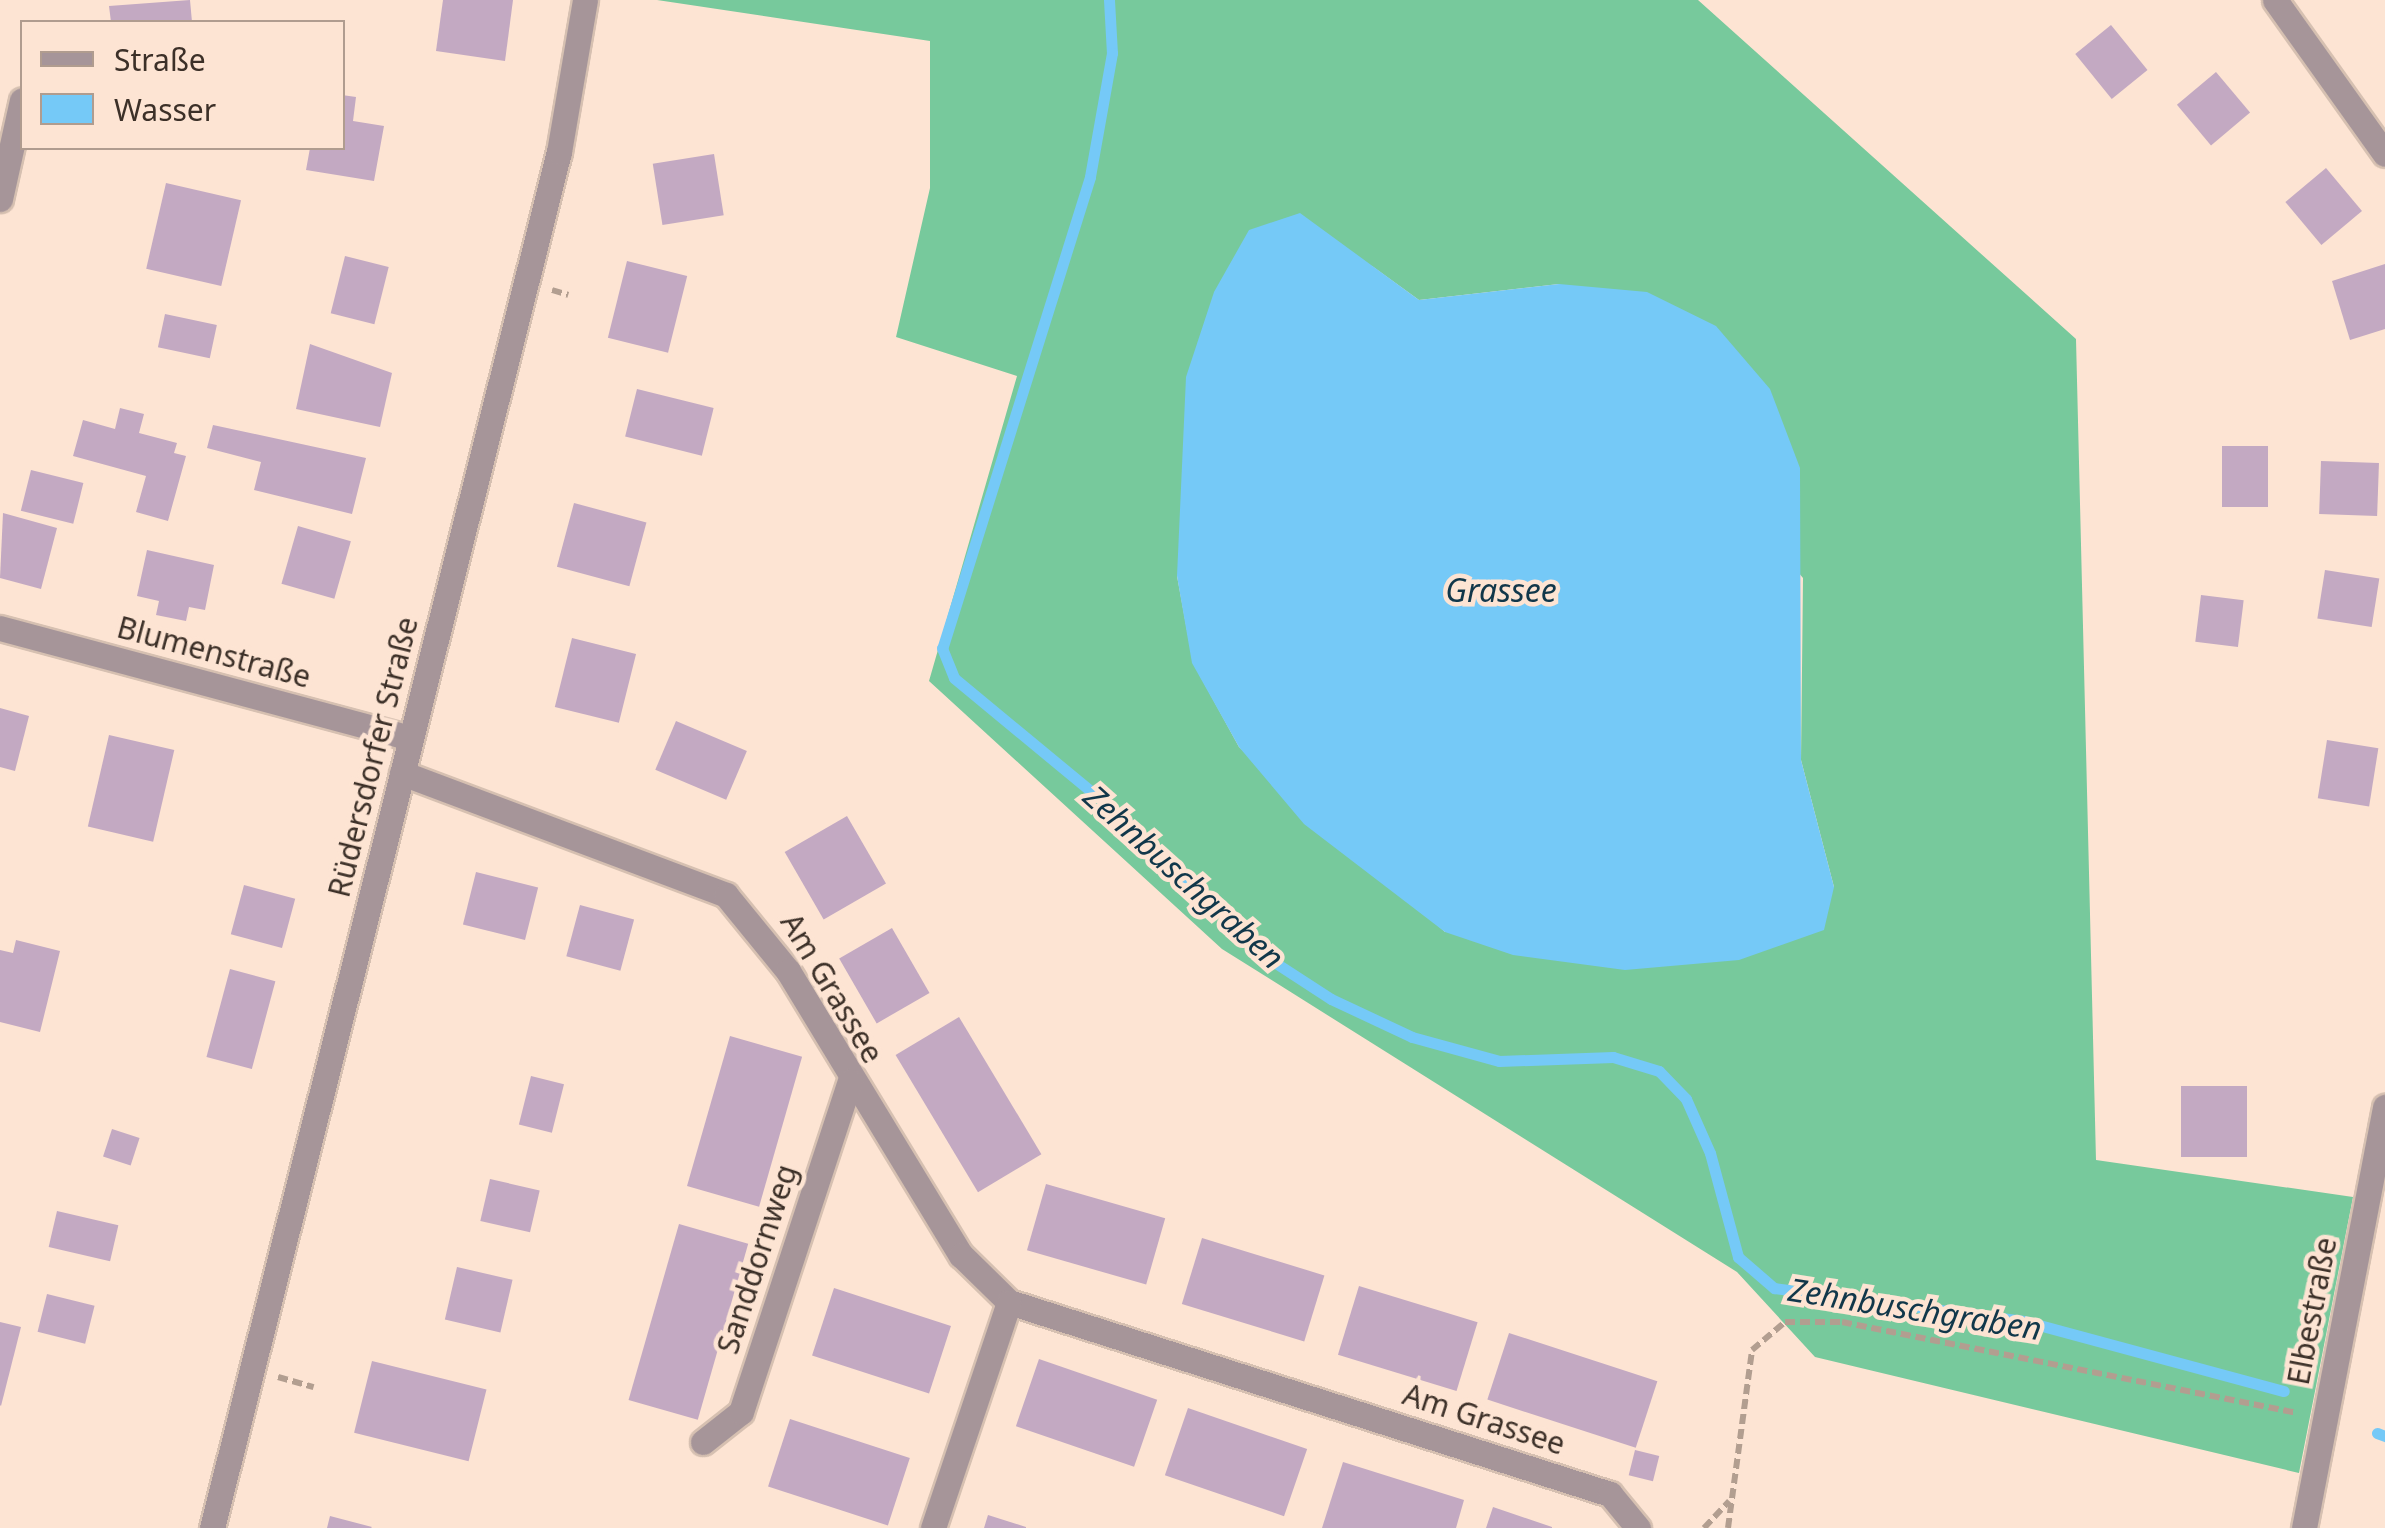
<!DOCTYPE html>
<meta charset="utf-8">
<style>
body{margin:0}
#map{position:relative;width:2385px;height:1528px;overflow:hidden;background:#fde4d3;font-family:"Noto Sans",sans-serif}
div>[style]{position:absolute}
.forest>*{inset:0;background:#77c99c}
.water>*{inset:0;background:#75c9f7}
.stream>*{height:11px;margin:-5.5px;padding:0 5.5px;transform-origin:5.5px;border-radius:5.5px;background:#75c9f7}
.building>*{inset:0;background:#c3a9c2;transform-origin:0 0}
.path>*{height:6px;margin-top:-3px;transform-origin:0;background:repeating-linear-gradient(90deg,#b29e90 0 10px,transparent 0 15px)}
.roads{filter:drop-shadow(2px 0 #d6c0b1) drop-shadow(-2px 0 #d6c0b1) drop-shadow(0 2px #d6c0b1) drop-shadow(0 -2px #d6c0b1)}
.street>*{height:25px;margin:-12.5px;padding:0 12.5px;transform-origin:12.5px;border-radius:12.5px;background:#a69599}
span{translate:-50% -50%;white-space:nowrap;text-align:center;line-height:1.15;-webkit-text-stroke:9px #fde4d3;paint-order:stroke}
.street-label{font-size:30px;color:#3c3028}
.water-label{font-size:32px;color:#11374a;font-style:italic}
.legend{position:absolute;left:20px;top:20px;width:325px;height:130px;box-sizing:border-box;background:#fde4d3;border:2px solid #b09c8f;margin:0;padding:12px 18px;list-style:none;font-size:30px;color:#3c3028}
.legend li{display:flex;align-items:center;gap:20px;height:50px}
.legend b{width:50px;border:2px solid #b09c8f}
</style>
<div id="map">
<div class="forest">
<i style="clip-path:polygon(evenodd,657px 0,1698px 0,2076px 339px,2096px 1160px,2353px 1197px,2299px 1473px,1815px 1357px,1737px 1272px,1222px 949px,929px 681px,1017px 376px,896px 337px,930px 188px,930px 41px,657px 0,1372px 266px,1419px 300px,1559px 284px,1803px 578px,1801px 760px,1834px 887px,1445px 932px,1239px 747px,1193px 663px,1177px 576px,1372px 266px)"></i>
</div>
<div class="water">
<i style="clip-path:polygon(1300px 213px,1419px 300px,1559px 284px,1647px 292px,1716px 326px,1770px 389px,1800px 468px,1801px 760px,1834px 887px,1824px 930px,1739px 960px,1625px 970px,1513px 955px,1445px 932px,1304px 824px,1239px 747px,1192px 663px,1177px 576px,1186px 377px,1214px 292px,1249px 230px)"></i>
</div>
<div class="stream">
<i style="left:1109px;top:0;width:53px;rotate:86.8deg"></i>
<i style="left:1112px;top:53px;width:126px;rotate:100.1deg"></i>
<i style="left:1090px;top:177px;width:494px;rotate:107.4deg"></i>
<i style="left:942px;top:648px;width:32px;rotate:68deg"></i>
<i style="left:954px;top:678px;width:210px;rotate:39.6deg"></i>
<i style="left:1116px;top:812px;width:211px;rotate:43.8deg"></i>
<i style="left:1268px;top:958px;width:75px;rotate:33.1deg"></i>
<i style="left:1331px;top:999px;width:89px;rotate:25.1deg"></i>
<i style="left:1412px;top:1037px;width:90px;rotate:15.4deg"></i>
<i style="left:1499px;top:1061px;width:114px;rotate:-2deg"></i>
<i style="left:1613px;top:1057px;width:48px;rotate:16.9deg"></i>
<i style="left:1659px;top:1071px;width:39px;rotate:46deg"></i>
<i style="left:1686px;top:1099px;width:59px;rotate:66deg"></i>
<i style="left:1710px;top:1153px;width:108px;rotate:74.9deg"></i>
<i style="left:1738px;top:1257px;width:48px;rotate:40.7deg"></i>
<i style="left:1774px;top:1288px;width:252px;rotate:7.5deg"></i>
<i style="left:2024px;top:1321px;width:269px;rotate:15.1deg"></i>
<i style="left:2377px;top:1433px;width:9px;rotate:21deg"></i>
</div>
<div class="building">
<i style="clip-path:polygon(190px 0,192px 22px,111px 22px,109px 6px)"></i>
<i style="clip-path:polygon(443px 0,513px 0,505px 61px,436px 51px)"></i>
<i style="left:2111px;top:25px;width:58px;height:46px;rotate:51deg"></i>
<i style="left:2216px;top:72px;width:53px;height:51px;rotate:50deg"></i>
<i style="clip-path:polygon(342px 95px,356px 97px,353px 121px,384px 126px,374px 181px,306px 170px,310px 148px,342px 148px)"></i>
<i style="left:714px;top:154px;width:62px;height:62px;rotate:81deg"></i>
<i style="left:2326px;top:168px;width:56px;height:53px;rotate:50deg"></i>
<i style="left:166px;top:183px;width:77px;height:88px;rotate:13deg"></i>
<i style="left:345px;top:256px;width:45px;height:59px;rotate:14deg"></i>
<i style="left:627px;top:261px;width:62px;height:79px;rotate:14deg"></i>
<i style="clip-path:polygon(2385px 264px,2385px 329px,2350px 340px,2332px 281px)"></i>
<i style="left:165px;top:314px;width:53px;height:34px;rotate:12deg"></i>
<i style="clip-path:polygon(310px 344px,392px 373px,380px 427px,296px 409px)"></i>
<i style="left:637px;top:389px;width:79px;height:49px;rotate:14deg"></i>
<i style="clip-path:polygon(120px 408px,144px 414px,139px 433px,177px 443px,174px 453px,186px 456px,168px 521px,136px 512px,146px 476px,73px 456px,83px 420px,115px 429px)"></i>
<i style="clip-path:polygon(213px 425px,366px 458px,352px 514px,254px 490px,261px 462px,207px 448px)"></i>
<i style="left:2222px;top:446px;width:46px;height:61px"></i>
<i style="left:2321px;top:461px;width:58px;height:53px;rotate:2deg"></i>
<i style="left:31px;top:470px;width:54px;height:42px;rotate:14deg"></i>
<i style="left:574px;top:503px;width:75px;height:66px;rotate:15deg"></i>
<i style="clip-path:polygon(3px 513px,57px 528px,41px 589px,0 578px)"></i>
<i style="left:298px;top:526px;width:55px;height:60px;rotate:16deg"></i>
<i style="clip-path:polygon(147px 550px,214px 565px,205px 610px,189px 607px,186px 621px,156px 615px,159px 601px,137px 596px)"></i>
<i style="left:2325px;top:570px;width:55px;height:49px;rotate:9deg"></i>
<i style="left:2201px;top:595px;width:43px;height:47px;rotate:7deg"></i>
<i style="left:572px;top:638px;width:66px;height:71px;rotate:14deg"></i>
<i style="clip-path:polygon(0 708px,29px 716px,15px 771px,0 767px)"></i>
<i style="left:676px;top:721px;width:77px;height:53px;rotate:23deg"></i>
<i style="left:109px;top:735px;width:67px;height:94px;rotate:13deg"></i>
<i style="left:2327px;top:740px;width:52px;height:59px;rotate:9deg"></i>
<i style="left:847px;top:816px;width:78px;height:72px;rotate:60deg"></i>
<i style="left:476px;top:872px;width:64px;height:54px;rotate:14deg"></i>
<i style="left:244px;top:885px;width:53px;height:51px;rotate:15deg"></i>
<i style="left:580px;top:905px;width:56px;height:53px;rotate:15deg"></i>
<i style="left:892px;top:928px;width:75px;height:61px;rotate:60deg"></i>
<i style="clip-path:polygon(16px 940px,60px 951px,40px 1032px,0 1022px,0 950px,13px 953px)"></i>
<i style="left:230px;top:969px;width:47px;height:91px;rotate:15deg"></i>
<i style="left:959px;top:1017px;width:160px;height:74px;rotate:59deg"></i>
<i style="left:730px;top:1036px;width:75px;height:156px;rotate:16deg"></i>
<i style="left:531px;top:1076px;width:34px;height:50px;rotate:14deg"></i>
<i style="left:2181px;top:1086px;width:66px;height:71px"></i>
<i style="left:112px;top:1129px;width:29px;height:29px;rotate:18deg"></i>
<i style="left:490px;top:1179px;width:51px;height:43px;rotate:13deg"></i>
<i style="left:1046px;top:1184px;width:124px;height:69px;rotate:16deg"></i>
<i style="left:57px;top:1211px;width:63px;height:37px;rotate:13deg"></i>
<i style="left:679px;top:1224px;width:72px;height:183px;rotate:16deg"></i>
<i style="left:1202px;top:1238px;width:128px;height:69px;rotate:17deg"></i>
<i style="left:457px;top:1267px;width:57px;height:54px;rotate:13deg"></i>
<i style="left:1359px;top:1286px;width:124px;height:72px;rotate:17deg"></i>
<i style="left:834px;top:1288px;width:123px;height:71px;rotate:18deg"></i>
<i style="left:47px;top:1294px;width:49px;height:39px;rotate:14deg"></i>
<i style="clip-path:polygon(0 1322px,21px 1327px,1px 1406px,0 1405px)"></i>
<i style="left:1509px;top:1333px;width:156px;height:70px;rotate:18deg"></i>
<i style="left:1039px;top:1359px;width:125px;height:71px;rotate:19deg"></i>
<i style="left:372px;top:1361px;width:118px;height:74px;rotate:14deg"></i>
<i style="left:1188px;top:1408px;width:126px;height:71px;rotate:19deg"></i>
<i style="left:790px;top:1419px;width:126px;height:71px;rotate:18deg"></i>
<i style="left:1635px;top:1450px;width:25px;height:26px;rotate:14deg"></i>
<i style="clip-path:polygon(1343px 1462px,1464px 1500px,1456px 1528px,1322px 1528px)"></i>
<i style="clip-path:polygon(1493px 1507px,1552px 1527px,1552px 1528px,1486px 1528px)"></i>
<i style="clip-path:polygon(988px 1515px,1026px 1527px,1026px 1528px,984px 1528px)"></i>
<i style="clip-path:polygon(330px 1516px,372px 1527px,371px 1528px,327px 1528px)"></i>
</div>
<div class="path">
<i style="left:552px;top:290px;width:17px;rotate:17deg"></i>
<i style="left:278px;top:1377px;width:37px;rotate:16deg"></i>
<i style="left:1704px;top:1528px;width:37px;rotate:-47deg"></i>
<i style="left:1728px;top:1528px;width:180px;rotate:-82.3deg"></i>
<i style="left:1752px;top:1350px;width:43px;rotate:-40.3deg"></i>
<i style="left:1785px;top:1322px;width:57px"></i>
<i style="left:1842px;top:1322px;width:463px;rotate:11.3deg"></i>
</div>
<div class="roads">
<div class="street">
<i style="left:2275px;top:0;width:189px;rotate:54.5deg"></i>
<i style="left:0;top:199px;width:101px;rotate:-77.5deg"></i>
<i style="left:0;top:628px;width:425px;rotate:15deg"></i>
<i style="left:402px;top:773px;width:346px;rotate:20.6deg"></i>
<i style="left:726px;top:895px;width:98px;rotate:50.8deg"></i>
<i style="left:788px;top:971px;width:333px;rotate:58.7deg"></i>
<i style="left:961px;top:1255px;width:67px;rotate:44.4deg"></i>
<i style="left:1009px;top:1302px;width:631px;rotate:17.72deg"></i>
<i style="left:1610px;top:1494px;width:44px;rotate:50.5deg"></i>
<i style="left:703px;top:1442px;width:48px;rotate:-38.3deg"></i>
<i style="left:741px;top:1412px;width:348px;rotate:-71.8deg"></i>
<i style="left:212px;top:1528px;width:1419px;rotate:-75.85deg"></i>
<i style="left:559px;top:152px;width:154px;rotate:-80.3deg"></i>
<i style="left:933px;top:1528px;width:238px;rotate:-71.4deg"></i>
<i style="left:2304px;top:1528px;width:429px;rotate:-79.1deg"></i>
</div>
</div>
<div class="street-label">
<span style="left:214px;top:652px;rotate:15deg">Blumenstraße</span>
<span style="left:373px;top:757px;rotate:-76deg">Rüdersdorfer Straße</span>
<span style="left:832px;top:988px;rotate:59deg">Am Grassee</span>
<span style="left:757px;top:1259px;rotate:-72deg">Sanddornweg</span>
<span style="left:2312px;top:1311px;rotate:-79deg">Elbestraße</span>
<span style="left:1484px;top:1419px;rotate:18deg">Am Grassee</span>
</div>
<div class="water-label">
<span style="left:1501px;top:590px">Grassee</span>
<span style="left:1184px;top:877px;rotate:42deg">Zehnbuschgraben</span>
<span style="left:1915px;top:1309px;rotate:9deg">Zehnbuschgraben</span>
</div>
<ul class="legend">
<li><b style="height:12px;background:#a69599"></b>Straße</li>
<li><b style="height:28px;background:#75c9f7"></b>Wasser</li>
</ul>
</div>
